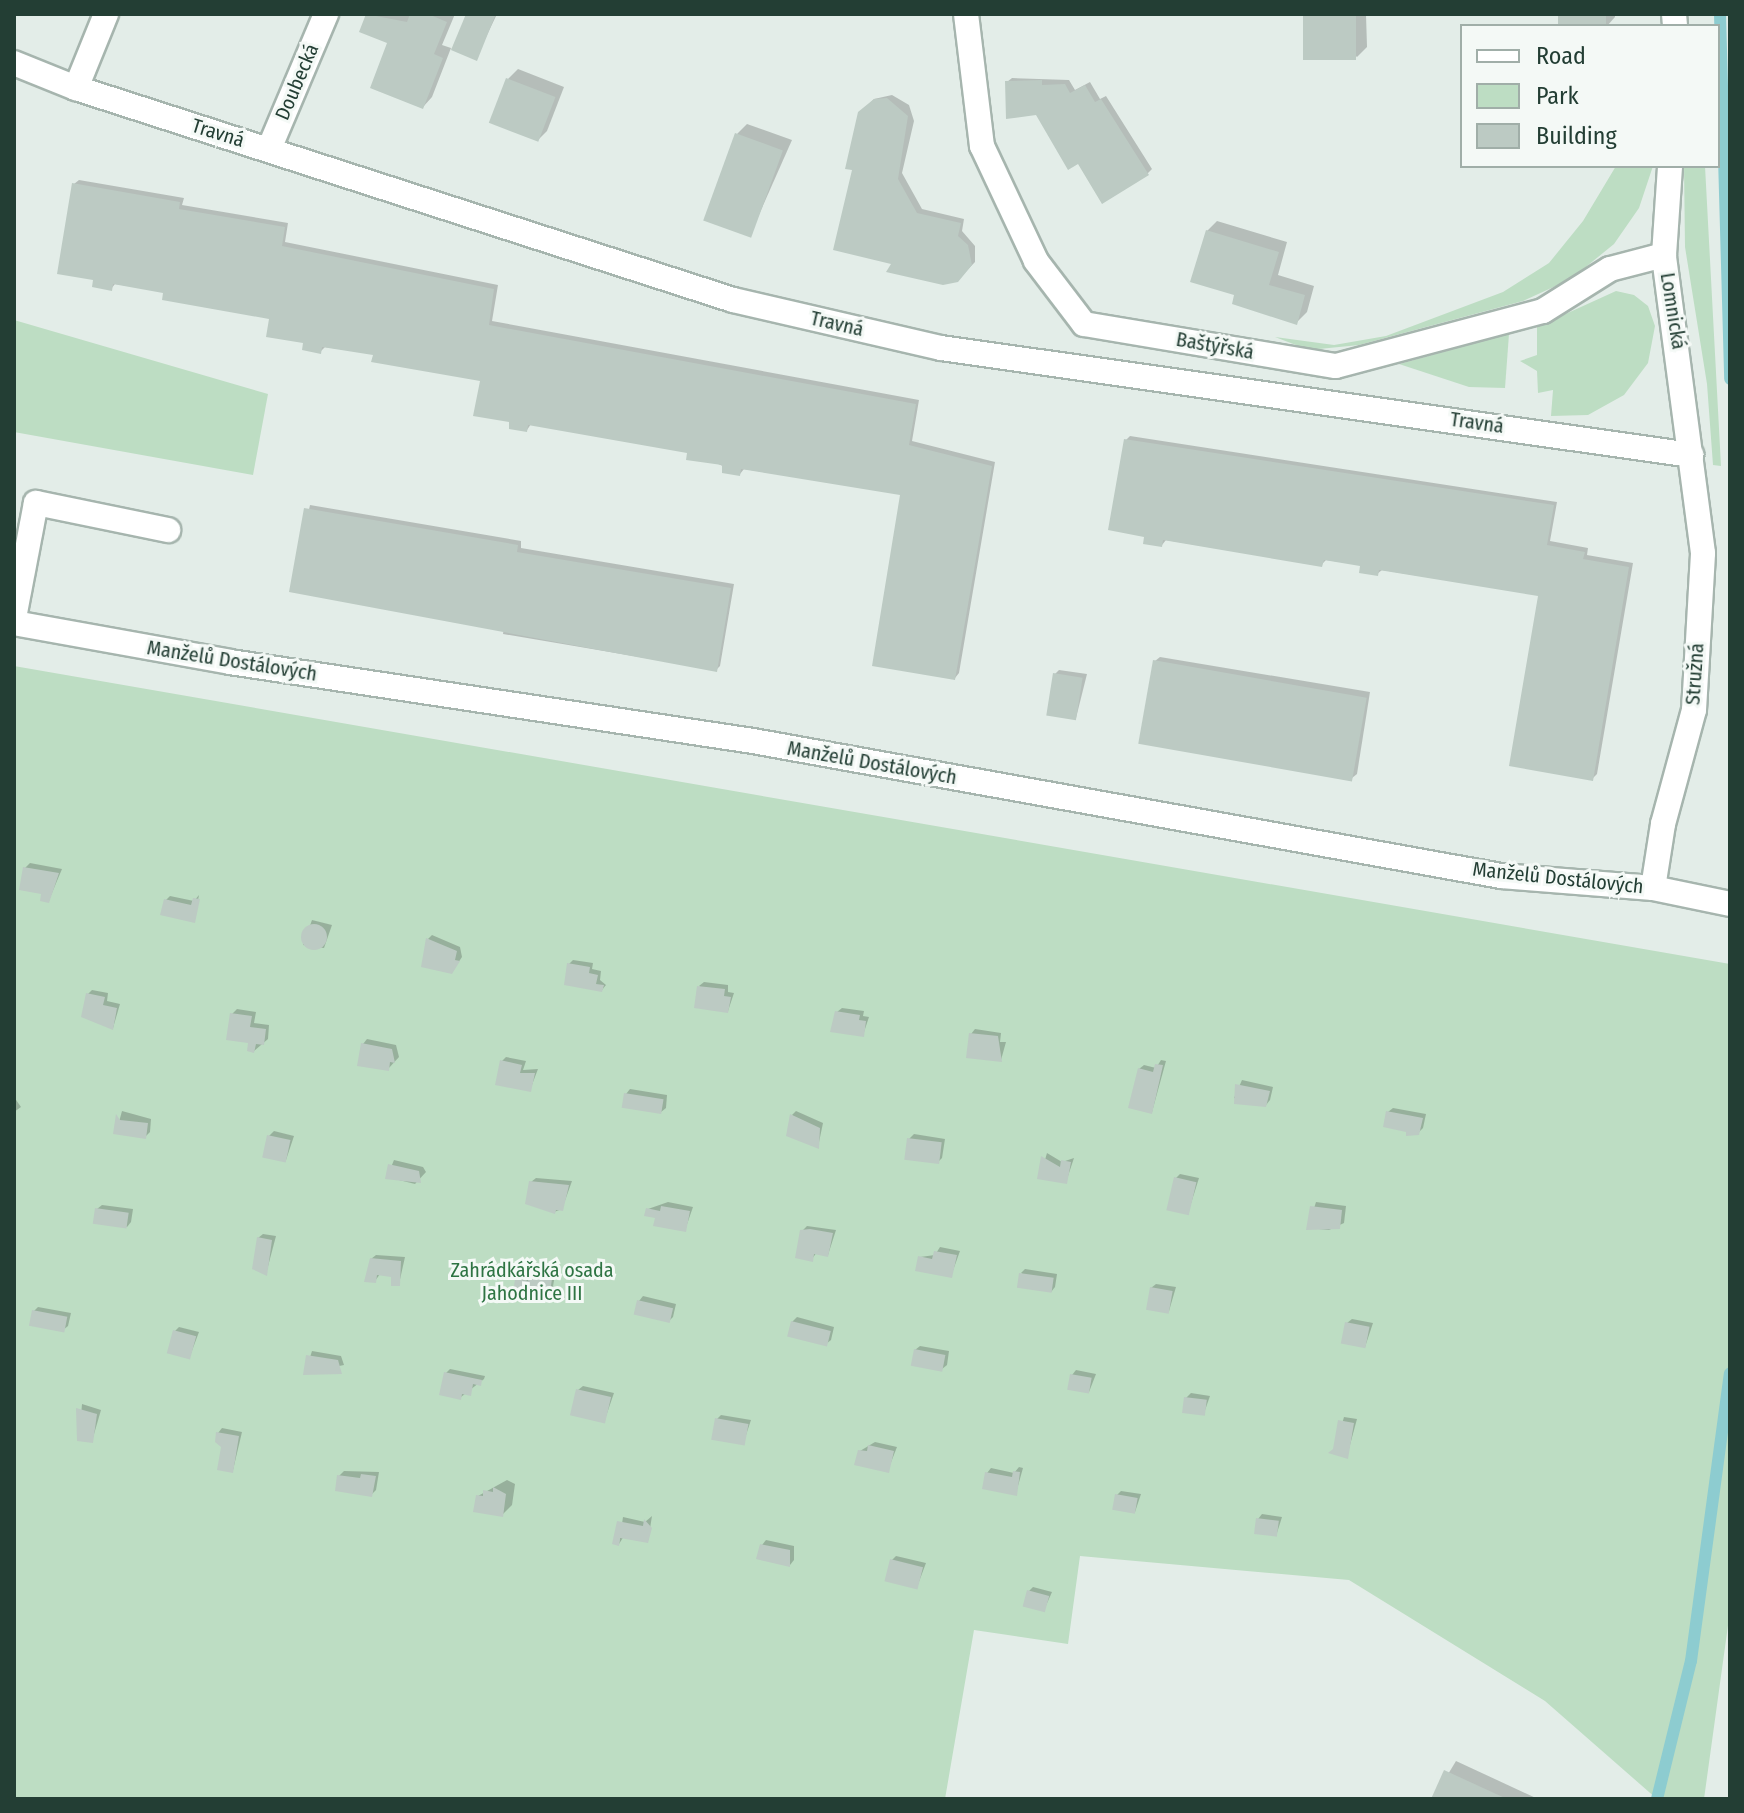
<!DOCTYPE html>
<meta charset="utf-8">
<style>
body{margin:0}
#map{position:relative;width:1744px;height:1813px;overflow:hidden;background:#e3ede8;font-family:"Fira Sans Condensed",sans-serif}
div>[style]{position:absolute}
.green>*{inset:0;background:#bdddc3}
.shadow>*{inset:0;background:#0003}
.stream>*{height:12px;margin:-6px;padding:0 6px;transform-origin:6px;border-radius:6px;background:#8dccd0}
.building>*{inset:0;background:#bccac3;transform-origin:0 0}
.round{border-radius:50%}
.roads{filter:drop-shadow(2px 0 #a6b5ae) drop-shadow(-2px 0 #a6b5ae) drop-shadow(0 2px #a6b5ae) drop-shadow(0 -2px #a6b5ae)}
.minor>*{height:24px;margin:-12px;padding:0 12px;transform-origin:12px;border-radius:12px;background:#fff}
span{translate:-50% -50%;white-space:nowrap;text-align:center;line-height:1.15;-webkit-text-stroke:6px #f4f9f6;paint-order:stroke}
.street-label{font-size:20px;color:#233e34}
.park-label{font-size:20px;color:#2e7443}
.frame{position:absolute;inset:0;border:16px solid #233e34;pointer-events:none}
.legend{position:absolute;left:1460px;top:24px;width:260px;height:144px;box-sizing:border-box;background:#f4f9f6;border:2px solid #a0aea8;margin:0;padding:10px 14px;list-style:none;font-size:24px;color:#233e34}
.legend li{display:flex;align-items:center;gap:16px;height:40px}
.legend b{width:40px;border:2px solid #a0aea8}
</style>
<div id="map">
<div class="green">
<i style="clip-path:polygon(1616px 166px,1653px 166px,1639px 208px,1614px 244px,1571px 279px,1523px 301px,1359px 345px,1309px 350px,1275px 337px,1334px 345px,1386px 336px,1503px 292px,1549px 263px,1583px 221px)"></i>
<i style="clip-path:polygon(1684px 166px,1705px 166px,1721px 466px,1713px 465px,1707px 384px,1685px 247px)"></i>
<i style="clip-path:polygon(1616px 291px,1634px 295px,1648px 306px,1655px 326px,1648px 363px,1624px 395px,1588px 415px,1551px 416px,1553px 390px,1538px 393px,1537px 371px,1520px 361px,1537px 355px,1537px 327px)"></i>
<i style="clip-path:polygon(14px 320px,268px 394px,253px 475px,14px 432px)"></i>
<i style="clip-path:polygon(1509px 334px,1505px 388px,1469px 387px,1399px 364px)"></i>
<i style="clip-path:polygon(14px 666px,1730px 964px,1730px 1611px,1704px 1799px,1657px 1799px,1545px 1701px,1349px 1580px,1080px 1556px,1068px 1644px,974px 1630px,945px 1799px,14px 1799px)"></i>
</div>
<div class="shadow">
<i style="clip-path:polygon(368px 14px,455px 14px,442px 45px,454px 49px,468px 14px,497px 14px,476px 58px,451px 48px,432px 97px,423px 107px,390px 42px,361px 31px)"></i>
<i style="clip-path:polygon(1305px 14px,1366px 14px,1367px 47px,1357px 57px)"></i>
<i style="clip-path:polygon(1560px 14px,1615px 14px,1615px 17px,1607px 26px,1561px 26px)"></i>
<i style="clip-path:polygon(518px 69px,564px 87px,547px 131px,537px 141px,508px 79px)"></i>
<i style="clip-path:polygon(1012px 78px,1069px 80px,1075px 90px,1090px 82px,1100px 99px,1106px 96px,1152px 169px,1147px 174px,1078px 161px,1007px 82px)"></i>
<i style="clip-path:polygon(892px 95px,909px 105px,914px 121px,902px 173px,922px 209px,964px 219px,962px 231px,975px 246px,975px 262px,957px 281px,895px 263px,854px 169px,860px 113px,874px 99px)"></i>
<i style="clip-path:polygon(747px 124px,792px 140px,750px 235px,737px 134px)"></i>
<i style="clip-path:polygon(79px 180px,184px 198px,182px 205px,288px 223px,285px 242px,498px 285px,492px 321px,919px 400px,912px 441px,995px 462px,959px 673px,955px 678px,903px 493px,744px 469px,740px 474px,690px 451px,531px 424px,527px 430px,511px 420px,482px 379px,375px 354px,325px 347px,320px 352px,272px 317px,165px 291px,115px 284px,111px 289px,96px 279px,74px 184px)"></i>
<i style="clip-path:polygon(1217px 221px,1287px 242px,1278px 275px,1314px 286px,1307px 312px,1297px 322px,1237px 294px,1207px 231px)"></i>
<i style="clip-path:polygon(1130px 436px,1557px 502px,1550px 541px,1588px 548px,1587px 555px,1633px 563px,1597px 774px,1592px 779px,1540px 595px,1382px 570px,1377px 574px,1362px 565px,1326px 560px,1321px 565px,1166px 540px,1162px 545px,1126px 440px)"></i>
<i style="clip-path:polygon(310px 505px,521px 541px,521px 548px,734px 584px,720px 666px,716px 670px,503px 634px,504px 627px,291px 591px)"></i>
<i style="clip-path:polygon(1160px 657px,1370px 692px,1357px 774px,1352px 778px,1155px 661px)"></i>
<i style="clip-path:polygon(1059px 670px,1087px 674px,1076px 718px,1055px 674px)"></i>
<i style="clip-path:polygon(30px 863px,62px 869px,49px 900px,25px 868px)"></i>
<i style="clip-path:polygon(199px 895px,194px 921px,166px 900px,170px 896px,194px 901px)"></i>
<i style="clip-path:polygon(312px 920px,332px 925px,324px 948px,303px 945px)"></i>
<i style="clip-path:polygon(432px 935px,460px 947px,462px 957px,452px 972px,428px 939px)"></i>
<i style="clip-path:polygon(573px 960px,593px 963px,592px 969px,601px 971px,600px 980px,606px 985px,602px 990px,569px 964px)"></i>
<i style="clip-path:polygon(704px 982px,728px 985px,728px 992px,734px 993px,728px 1011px,699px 986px)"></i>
<i style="clip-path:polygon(92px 990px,108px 993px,107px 1001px,120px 1004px,113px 1028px,88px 994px)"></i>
<i style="clip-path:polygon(842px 1008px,864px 1011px,863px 1016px,869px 1017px,863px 1035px,837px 1012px)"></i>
<i style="clip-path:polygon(237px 1009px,256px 1012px,254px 1023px,269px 1025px,268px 1039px,254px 1051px,232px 1014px)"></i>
<i style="clip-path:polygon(975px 1029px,1001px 1033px,1000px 1042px,1006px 1042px,1001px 1060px,971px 1034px)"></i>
<i style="clip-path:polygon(367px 1039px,396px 1045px,399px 1057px,388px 1069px,363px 1044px)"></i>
<i style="clip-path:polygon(506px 1057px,526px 1061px,523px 1070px,538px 1069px,530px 1090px,502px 1061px)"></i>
<i style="clip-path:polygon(1161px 1060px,1166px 1061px,1152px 1112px,1139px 1069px,1144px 1065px,1156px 1068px)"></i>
<i style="clip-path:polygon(1242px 1080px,1273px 1087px,1270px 1100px,1266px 1105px,1234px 1098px)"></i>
<i style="clip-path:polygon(630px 1089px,667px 1095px,666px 1108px,661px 1112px,626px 1094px)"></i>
<i style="clip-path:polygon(14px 1097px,21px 1107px,14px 1112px)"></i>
<i style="clip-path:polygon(1393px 1108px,1426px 1114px,1423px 1128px,1418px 1133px,1388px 1112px)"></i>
<i style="clip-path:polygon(122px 1111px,151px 1119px,150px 1132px,145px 1137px,116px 1133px)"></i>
<i style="clip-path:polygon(796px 1111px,823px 1123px,818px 1147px,792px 1115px)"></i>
<i style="clip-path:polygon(274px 1131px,294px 1136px,286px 1160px,269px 1136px)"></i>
<i style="clip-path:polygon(914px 1134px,945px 1139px,942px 1158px,937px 1163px,909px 1139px)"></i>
<i style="clip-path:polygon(1047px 1153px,1062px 1162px,1074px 1158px,1066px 1182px,1040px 1177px)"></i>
<i style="clip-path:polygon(394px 1160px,423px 1167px,426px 1172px,415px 1184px,387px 1177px)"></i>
<i style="clip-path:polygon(1180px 1174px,1199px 1178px,1188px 1213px,1176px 1178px)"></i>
<i style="clip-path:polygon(536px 1178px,572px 1181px,562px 1209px,554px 1212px,531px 1182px)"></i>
<i style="clip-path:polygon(668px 1202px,693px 1207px,685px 1230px,648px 1209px)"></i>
<i style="clip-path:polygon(1316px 1202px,1346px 1206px,1344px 1223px,1329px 1230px,1308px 1228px)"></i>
<i style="clip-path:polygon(102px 1205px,133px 1209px,131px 1222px,127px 1227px,97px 1209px)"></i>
<i style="clip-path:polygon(807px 1226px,836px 1230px,828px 1255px,817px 1252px,812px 1259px,802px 1231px)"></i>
<i style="clip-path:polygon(263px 1234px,276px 1236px,266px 1274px,258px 1238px)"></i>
<i style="clip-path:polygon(940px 1247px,960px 1251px,951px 1276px,920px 1257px,935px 1255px)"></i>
<i style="clip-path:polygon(376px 1255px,405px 1257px,399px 1284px,394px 1275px,380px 1274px,375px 1281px,371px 1259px)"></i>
<i style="clip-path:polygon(1025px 1269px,1057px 1274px,1055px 1287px,1051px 1292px,1021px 1273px)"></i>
<i style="clip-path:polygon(522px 1275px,555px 1275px,552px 1292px,548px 1296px,517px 1280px)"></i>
<i style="clip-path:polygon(1156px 1284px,1176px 1287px,1169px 1311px,1151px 1288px)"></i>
<i style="clip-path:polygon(643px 1296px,676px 1304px,673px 1317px,669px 1321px,639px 1301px)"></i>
<i style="clip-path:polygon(38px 1307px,71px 1313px,68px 1326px,63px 1330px,34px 1311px)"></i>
<i style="clip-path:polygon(797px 1317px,834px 1327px,831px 1340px,826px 1344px,792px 1322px)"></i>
<i style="clip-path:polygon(1352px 1319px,1373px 1323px,1365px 1347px,1347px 1323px)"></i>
<i style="clip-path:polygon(179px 1327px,199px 1332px,190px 1356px,175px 1331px)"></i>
<i style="clip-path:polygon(920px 1346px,949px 1351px,947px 1365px,942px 1369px,915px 1350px)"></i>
<i style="clip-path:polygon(312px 1351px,341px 1356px,344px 1365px,305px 1373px)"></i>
<i style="clip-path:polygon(450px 1369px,485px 1376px,484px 1379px,461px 1397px,446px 1373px)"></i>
<i style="clip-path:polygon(1076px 1370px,1096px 1374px,1089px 1392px,1072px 1375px)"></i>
<i style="clip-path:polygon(583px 1386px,614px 1393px,604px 1422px,578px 1390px)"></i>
<i style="clip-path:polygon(1191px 1393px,1210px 1396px,1204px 1413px,1186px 1398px)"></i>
<i style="clip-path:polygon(82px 1404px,101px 1410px,92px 1441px,79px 1439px)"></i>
<i style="clip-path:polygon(721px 1415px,751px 1420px,743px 1444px,717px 1419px)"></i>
<i style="clip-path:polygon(1344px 1417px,1357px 1419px,1347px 1456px,1335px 1448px)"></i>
<i style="clip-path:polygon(222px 1428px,242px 1432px,233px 1470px,218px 1433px)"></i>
<i style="clip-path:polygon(875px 1442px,897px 1447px,888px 1470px,860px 1451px)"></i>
<i style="clip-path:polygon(1019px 1467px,1023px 1468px,1016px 1493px,987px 1473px,991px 1468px,1014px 1473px)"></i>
<i style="clip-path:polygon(344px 1471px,379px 1472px,376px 1490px,371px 1495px,339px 1476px)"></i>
<i style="clip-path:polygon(507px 1480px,515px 1484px,512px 1505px,502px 1515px,478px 1496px)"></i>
<i style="clip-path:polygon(1121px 1491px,1141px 1494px,1135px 1512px,1117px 1495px)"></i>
<i style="clip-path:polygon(1262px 1514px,1282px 1517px,1276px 1536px,1258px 1519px)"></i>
<i style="clip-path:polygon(652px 1516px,648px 1541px,624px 1536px,619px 1544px,623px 1517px,645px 1522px)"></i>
<i style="clip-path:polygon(766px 1540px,794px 1546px,794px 1560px,790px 1565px,762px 1545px)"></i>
<i style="clip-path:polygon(896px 1556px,926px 1563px,917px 1587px,892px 1560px)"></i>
<i style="clip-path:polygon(1033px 1587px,1052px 1592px,1044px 1610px,1029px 1591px)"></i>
<i style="clip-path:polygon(1456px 1761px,1538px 1799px,1433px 1799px)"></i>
</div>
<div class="stream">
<i style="left:1720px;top:14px;width:365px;rotate:88.4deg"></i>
<i style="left:1657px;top:1799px;width:142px;rotate:-76.2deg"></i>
<i style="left:1691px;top:1661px;width:290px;rotate:-82.3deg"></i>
</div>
<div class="building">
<i style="clip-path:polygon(366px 14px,407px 22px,410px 14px,428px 14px,447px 22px,434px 54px,443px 58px,423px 109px,370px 88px,387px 43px,359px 32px)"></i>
<i style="clip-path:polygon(466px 14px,495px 16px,477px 61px,451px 50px)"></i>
<i style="left:1303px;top:14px;width:53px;height:46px"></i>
<i style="left:1558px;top:14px;width:48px;height:12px"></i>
<i style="left:506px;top:78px;width:53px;height:48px;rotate:21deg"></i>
<i style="clip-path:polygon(1042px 80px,1042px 85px,1065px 84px,1070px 93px,1085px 85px,1095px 102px,1101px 99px,1149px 175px,1102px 204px,1078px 164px,1068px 170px,1036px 115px,1006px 119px,1005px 81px)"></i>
<i style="clip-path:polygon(887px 98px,908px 116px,898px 179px,917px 213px,961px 223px,958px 236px,968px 245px,972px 265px,958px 282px,943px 285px,886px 272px,891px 264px,833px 250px,852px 170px,845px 169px,858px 112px,874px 99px)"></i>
<i style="left:735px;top:133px;width:51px;height:93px;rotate:20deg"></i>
<i style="clip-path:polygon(72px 183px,180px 202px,179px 209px,285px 227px,282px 246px,494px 289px,489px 325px,916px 404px,909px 445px,992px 466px,955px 680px,872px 666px,900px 495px,741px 469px,740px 476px,722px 473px,722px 465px,686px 460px,687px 453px,528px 425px,527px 432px,509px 429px,509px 422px,473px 416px,480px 381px,371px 362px,373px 355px,322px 347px,321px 354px,302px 350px,303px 343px,266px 337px,269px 319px,162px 300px,163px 293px,113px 284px,112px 291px,92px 287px,93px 280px,57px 274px)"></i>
<i style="clip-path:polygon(1206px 230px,1279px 252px,1269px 285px,1305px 295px,1297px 325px,1232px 304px,1234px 295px,1190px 282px)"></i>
<i style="clip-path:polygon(1124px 439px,1554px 505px,1547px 545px,1585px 552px,1583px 559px,1629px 567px,1593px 781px,1509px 766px,1538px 596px,1379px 570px,1378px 576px,1359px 573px,1360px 566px,1324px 560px,1322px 567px,1163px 540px,1162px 547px,1143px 544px,1144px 537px,1108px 530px)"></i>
<i style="clip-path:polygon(304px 508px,518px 545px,517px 552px,731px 588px,717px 672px,289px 592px)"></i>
<i style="left:1153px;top:660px;width:217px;height:85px;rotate:10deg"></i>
<i style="left:1053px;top:673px;width:30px;height:43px;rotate:9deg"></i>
<i style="clip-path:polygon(23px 867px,59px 873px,49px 903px,40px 901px,41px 894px,19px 890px)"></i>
<i style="clip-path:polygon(193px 898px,200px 899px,195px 923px,160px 915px,164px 899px,191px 905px)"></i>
<i class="round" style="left:301px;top:924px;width:26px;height:26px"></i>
<i style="clip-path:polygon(426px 938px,457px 951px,455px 960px,460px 961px,452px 974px,421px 967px)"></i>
<i style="clip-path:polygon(567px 963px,590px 967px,589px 973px,598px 975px,596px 984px,604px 985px,602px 992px,564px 985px)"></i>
<i style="clip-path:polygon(697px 986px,725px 989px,724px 996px,731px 997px,728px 1013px,694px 1008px)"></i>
<i style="clip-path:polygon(86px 993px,105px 997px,103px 1005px,117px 1008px,113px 1030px,81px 1017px)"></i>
<i style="clip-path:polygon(835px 1011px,860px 1015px,859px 1020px,866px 1021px,864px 1037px,830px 1032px)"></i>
<i style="clip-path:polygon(230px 1013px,252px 1016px,250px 1027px,266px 1029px,264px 1045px,256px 1044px,254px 1053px,247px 1051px,248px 1043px,226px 1040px)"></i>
<i style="clip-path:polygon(969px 1033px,998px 1036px,1002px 1062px,966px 1058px)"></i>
<i style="clip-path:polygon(361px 1043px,392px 1049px,395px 1063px,390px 1062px,389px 1071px,357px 1066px)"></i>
<i style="clip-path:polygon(500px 1060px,522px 1065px,520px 1073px,535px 1073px,531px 1092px,495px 1085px)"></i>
<i style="clip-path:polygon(1155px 1064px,1163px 1065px,1152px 1114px,1128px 1108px,1138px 1068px,1153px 1072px)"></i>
<i style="clip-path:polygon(1235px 1084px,1270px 1091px,1266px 1107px,1234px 1104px)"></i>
<i style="left:624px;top:1093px;width:40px;height:15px;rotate:9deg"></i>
<i style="clip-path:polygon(1386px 1111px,1423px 1118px,1419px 1135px,1406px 1136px,1406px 1132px,1383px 1127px)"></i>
<i style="clip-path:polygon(116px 1114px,120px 1120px,148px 1123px,146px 1139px,113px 1134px)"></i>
<i style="clip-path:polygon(790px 1114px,820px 1128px,819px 1149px,786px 1136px)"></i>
<i style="left:267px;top:1135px;width:24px;height:23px;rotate:12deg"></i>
<i style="left:907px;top:1138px;width:35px;height:22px;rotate:7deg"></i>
<i style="clip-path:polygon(1041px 1156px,1060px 1167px,1061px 1160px,1071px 1162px,1067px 1184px,1037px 1179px)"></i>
<i style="clip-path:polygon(388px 1164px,419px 1171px,421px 1183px,385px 1179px)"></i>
<i style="left:1174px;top:1177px;width:23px;height:34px;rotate:13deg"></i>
<i style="clip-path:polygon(529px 1181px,569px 1185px,563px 1211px,556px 1210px,555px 1214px,525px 1204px)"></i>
<i style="clip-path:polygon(661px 1206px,690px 1211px,686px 1232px,653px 1226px,655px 1218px,644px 1216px,646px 1208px,660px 1211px)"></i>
<i style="clip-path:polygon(1310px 1206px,1342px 1210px,1340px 1229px,1306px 1230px)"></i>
<i style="left:95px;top:1208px;width:34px;height:16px;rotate:8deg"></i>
<i style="clip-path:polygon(810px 1229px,833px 1233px,828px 1257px,814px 1254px,813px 1262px,795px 1258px,800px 1230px)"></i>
<i style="clip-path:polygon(257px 1237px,272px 1240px,267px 1276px,252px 1269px)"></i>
<i style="clip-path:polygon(934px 1251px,957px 1255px,952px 1278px,915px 1271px,918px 1256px,932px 1259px)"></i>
<i style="clip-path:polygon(370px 1258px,401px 1261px,400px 1286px,391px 1286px,391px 1277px,377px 1275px,376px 1283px,364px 1282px)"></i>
<i style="left:1019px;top:1273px;width:35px;height:15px;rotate:8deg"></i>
<i style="clip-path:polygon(529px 1275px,552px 1279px,549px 1299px,513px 1294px,515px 1279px,528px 1281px)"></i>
<i style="left:1150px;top:1287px;width:23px;height:23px;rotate:10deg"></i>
<i style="left:637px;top:1300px;width:37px;height:15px;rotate:13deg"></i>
<i style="left:32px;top:1310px;width:36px;height:16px;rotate:11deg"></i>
<i style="left:791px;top:1321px;width:41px;height:16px;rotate:14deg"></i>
<i style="left:1345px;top:1322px;width:25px;height:22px;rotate:11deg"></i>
<i style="left:173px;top:1330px;width:24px;height:24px;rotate:15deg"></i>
<i style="left:914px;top:1349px;width:32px;height:17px;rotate:11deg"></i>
<i style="clip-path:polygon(306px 1355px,338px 1360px,342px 1374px,303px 1375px)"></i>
<i style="clip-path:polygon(444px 1372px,482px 1380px,481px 1386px,473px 1384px,471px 1396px,462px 1394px,461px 1400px,439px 1395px)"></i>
<i style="left:1070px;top:1374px;width:22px;height:16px;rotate:10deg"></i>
<i style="left:576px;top:1389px;width:36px;height:27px;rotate:13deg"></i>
<i style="left:1184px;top:1397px;width:23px;height:16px;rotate:7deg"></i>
<i style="clip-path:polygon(76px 1408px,97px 1414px,93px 1443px,77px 1441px)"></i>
<i style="left:715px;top:1418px;width:34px;height:22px;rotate:10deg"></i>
<i style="clip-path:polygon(1338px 1420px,1354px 1423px,1348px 1459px,1328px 1453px,1333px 1449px)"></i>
<i style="clip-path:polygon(216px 1432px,239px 1436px,233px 1473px,217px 1470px,221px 1447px,215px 1442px)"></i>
<i style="clip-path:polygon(868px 1445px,894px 1451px,889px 1473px,854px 1465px,858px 1450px,867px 1451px)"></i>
<i style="clip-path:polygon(1013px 1471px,1020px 1472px,1017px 1496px,982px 1489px,985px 1472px,1012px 1477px)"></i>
<i style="clip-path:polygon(361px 1474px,376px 1476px,372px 1497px,335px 1491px,337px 1475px,360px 1478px)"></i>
<i style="clip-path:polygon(493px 1487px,506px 1494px,503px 1517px,473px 1512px,476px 1495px,483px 1496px,483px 1490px,493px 1492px)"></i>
<i style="left:1115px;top:1494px;width:23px;height:16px;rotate:10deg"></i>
<i style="left:1256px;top:1518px;width:23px;height:16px;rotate:7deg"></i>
<i style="clip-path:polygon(644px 1519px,652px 1528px,648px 1543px,620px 1538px,619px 1546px,612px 1544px,617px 1521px,643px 1526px)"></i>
<i style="clip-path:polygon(760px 1544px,790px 1550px,790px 1567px,756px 1559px)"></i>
<i style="left:890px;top:1559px;width:34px;height:23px;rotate:14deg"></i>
<i style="left:1027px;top:1590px;width:23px;height:17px;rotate:15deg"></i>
<i style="clip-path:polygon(1444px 1770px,1507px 1799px,1431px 1799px)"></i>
</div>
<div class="roads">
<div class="minor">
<i style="left:966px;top:14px;width:133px;rotate:83.1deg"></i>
<i style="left:982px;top:146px;width:127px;rotate:64.8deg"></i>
<i style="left:1036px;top:261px;width:79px;rotate:52.7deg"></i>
<i style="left:1084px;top:324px;width:255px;rotate:9.5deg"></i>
<i style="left:1336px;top:366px;width:214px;rotate:-14.9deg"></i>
<i style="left:1543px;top:311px;width:79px;rotate:-32.1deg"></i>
<i style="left:1610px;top:269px;width:56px;rotate:-14.5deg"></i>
<i style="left:1674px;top:14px;width:12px;rotate:85deg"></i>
<i style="left:14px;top:63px;width:67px;rotate:22deg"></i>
<i style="left:76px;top:88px;width:690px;rotate:17.88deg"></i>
<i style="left:733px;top:300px;width:213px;rotate:13deg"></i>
<i style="left:941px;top:348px;width:758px;rotate:8.12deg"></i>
<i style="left:76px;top:88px;width:80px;rotate:-67.9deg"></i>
<i style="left:269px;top:149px;width:147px;rotate:-67.1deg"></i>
<i style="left:14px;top:618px;width:117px;rotate:-79.2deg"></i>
<i style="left:36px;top:503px;width:135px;rotate:11.6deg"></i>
<i style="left:14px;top:623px;width:219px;rotate:10.2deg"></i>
<i style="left:230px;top:662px;width:529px;rotate:8.59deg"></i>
<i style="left:753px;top:741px;width:760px;rotate:10.23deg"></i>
<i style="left:1501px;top:876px;width:152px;rotate:4.5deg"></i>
<i style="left:1653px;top:888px;width:79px;rotate:11.7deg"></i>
<i style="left:1653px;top:888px;width:65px;rotate:-81.1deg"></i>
<i style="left:1663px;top:824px;width:118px;rotate:-74.8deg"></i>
<i style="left:1694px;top:710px;width:157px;rotate:-86.7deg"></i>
<i style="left:1703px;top:553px;width:301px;rotate:-97.5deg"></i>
<i style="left:1664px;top:255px;width:89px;rotate:-86.1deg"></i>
</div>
</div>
<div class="street-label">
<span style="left:297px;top:82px;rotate:-67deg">Doubecká</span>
<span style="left:218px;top:133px;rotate:17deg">Travná</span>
<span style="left:1673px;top:311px;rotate:81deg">Lomnická</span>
<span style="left:837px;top:324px;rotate:13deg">Travná</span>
<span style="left:1215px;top:346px;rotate:10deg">Baštýřská</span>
<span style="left:1477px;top:423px;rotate:8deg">Travná</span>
<span style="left:232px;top:661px;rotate:9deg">Manželů Dostálových</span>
<span style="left:1695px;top:674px;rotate:-86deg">Stružná</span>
<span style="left:872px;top:763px;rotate:10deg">Manželů Dostálových</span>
<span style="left:1558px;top:878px;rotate:6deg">Manželů Dostálových</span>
</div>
<div class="park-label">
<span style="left:532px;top:1282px">Zahrádkářská osada<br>Jahodnice III</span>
</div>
<div class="frame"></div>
<ul class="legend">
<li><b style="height:10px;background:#fff"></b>Road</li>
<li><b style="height:22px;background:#bdddc3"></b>Park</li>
<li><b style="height:22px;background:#bccac3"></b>Building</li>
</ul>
</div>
